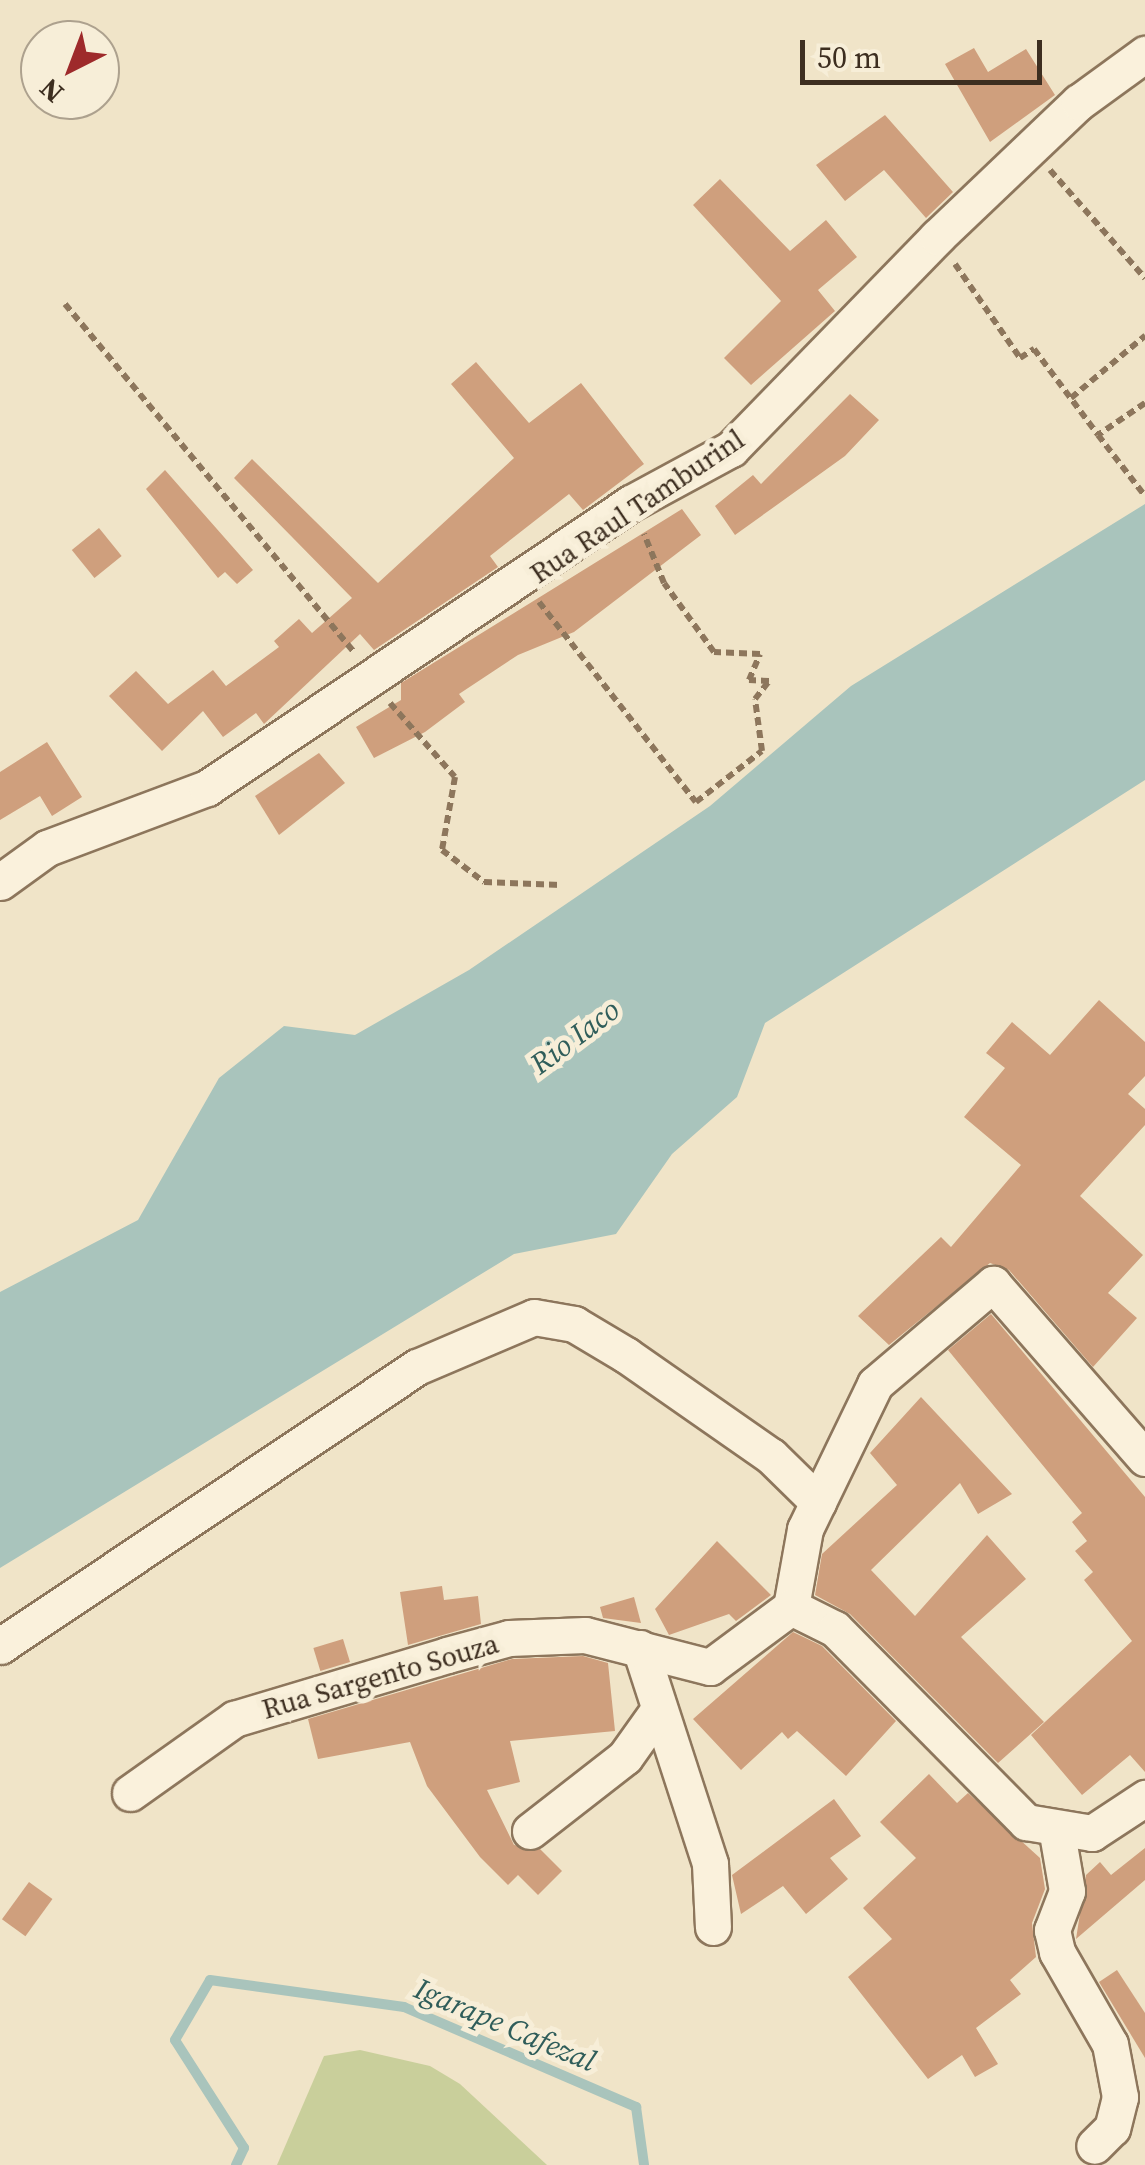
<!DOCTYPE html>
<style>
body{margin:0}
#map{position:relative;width:1145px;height:2165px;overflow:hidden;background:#f0e4c8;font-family:"Source Serif 4",serif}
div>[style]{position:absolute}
.green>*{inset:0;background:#c9cf9b}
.water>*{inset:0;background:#a9c4bc}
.stream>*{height:10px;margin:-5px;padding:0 5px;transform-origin:5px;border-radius:5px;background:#a9c4bc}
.building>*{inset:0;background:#cf9f7d;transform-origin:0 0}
.path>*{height:6px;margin-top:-3px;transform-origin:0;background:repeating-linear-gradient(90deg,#8d765c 0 8px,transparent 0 13px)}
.roads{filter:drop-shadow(2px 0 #8d765c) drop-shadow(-2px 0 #8d765c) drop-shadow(0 2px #8d765c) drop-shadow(0 -2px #8d765c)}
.minor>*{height:35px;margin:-17.5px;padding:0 17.5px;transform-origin:17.5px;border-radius:17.5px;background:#faf1dc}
span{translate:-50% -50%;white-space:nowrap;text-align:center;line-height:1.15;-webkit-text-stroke:10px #f7eed8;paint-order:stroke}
.street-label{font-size:28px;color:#3d2e20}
.water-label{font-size:30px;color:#2f5d5a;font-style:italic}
.north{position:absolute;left:20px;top:20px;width:100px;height:100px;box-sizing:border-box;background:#f7eed8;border:2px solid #ada18e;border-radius:50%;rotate:222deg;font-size:28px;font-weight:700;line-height:40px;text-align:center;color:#3d2e20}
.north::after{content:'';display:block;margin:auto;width:35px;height:45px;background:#9e2a2b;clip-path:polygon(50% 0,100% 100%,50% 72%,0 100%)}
.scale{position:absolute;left:800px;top:40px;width:242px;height:45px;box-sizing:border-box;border:5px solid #3d2e20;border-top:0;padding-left:12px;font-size:30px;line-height:35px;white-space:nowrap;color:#3d2e20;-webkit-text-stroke:8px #f7eed8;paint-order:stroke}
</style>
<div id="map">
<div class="green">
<i style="clip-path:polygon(360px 2050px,430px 2066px,460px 2084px,547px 2165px,277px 2165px,324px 2056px)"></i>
</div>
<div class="water">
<i style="clip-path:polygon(1145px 504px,1145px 780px,765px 1023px,737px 1097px,672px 1154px,616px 1234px,514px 1254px,0 1568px,0 1292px,138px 1220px,219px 1078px,284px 1026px,355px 1035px,469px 970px,710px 806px,851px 686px)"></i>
</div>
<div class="stream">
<i style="left:236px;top:2165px;width:19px;rotate:-65deg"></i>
<i style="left:244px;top:2148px;width:128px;rotate:-122.6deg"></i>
<i style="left:175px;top:2040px;width:69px;rotate:-59.7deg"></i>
<i style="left:210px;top:1980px;width:196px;rotate:7.9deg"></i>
<i style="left:404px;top:2007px;width:253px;rotate:23.3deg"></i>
<i style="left:636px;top:2107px;width:59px;rotate:82.1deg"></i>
</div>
<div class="building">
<i style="clip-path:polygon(974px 48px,988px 72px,1026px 49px,1055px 95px,990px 142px,945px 64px)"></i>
<i style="clip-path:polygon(885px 115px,953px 192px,926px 218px,884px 170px,845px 201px,816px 165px)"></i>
<i style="clip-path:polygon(720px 179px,790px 251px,826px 220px,857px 257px,818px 290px,835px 311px,751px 385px,724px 358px,781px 301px,693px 205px)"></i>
<i style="clip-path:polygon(476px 362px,529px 423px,581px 383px,644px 464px,583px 510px,569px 494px,490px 556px,498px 567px,374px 650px,360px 634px,264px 724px,256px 713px,223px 737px,203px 711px,162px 751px,109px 696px,136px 671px,168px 704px,213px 670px,226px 686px,279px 647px,274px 641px,299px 619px,312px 633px,352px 598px,234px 478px,252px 459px,378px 583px,514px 458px,451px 384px)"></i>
<i style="clip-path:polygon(850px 394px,879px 420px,845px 456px,735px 535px,715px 506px,753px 475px,761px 484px)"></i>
<i style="clip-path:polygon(165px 470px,253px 570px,237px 584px,225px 572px,218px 578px,146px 489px)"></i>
<i style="clip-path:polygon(682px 509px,701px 535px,574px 632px,518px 655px,459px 694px,465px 702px,425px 732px,374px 758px,356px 727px,401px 700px,401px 683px)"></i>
<i style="left:99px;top:528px;width:36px;height:35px;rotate:51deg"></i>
<i style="clip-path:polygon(47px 742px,82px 797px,52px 816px,40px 796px,0 820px,0 772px)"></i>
<i style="clip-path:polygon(319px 753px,345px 783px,279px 835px,255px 796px)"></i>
<i style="clip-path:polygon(1099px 1000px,1145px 1042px,1145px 1076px,1128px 1094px,1145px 1109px,1145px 1125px,1080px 1196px,1143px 1255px,1108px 1293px,1137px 1318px,1093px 1367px,1009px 1270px,990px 1263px,889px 1345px,858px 1316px,941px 1237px,951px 1247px,1021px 1165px,964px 1117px,1005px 1068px,986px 1053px,1012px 1022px,1050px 1055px)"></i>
<i style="clip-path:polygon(991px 1314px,1145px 1497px,1145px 1772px,1130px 1755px,1082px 1795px,1031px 1735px,1132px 1641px,1084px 1580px,1093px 1572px,1075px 1551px,1087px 1541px,1072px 1522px,1082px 1513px,948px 1350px)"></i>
<i style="clip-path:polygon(921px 1397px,1012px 1494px,978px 1514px,960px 1483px,871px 1570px,915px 1616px,987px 1535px,1026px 1579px,961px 1637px,1044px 1722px,998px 1763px,850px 1614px,815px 1595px,822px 1554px,897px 1485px,870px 1453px)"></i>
<i style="clip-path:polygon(717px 1541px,771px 1595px,736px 1621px,729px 1614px,669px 1635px,655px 1609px)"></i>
<i style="clip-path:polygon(442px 1586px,444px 1600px,478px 1596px,481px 1624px,408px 1645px,400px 1592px)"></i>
<i style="clip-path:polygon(634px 1597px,641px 1623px,603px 1618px,600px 1607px)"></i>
<i style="clip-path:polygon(793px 1632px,822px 1646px,896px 1721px,846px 1776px,797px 1731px,788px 1739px,782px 1732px,741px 1770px,693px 1719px)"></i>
<i style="left:343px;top:1639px;width:24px;height:31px;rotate:73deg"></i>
<i style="clip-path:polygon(583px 1656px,608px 1663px,615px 1731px,510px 1741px,520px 1782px,487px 1790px,514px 1845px,540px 1849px,562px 1871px,538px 1895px,518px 1875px,508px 1885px,480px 1857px,427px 1786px,410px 1742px,318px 1759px,308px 1719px,512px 1659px)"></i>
<i style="clip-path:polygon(929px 1774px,957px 1803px,968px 1793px,1040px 1858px,1045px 1889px,1032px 1923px,1036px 1957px,1010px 1980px,1021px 1994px,976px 2028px,998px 2064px,975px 2077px,962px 2055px,928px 2079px,848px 1977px,892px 1939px,863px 1908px,916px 1858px,880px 1822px)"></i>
<i style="clip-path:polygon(834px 1799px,861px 1836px,830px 1858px,848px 1879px,806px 1914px,783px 1886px,741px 1914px,732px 1875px)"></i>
<i style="clip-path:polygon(1145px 1848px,1145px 1880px,1076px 1939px,1086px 1875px,1100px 1862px,1111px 1875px)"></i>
<i style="left:29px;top:1882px;width:29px;height:46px;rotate:36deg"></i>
<i style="clip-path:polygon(1117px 1970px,1145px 2013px,1145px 2058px,1099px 1982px)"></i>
</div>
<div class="path">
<i style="left:1050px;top:170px;width:144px;rotate:48.7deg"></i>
<i style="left:955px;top:264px;width:114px;rotate:55.3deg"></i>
<i style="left:1020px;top:358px;width:17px;rotate:-33deg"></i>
<i style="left:1034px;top:349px;width:107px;rotate:53.3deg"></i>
<i style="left:65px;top:304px;width:452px;rotate:50.3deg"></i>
<i style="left:1071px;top:398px;width:97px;rotate:-40deg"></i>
<i style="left:1145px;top:403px;width:57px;rotate:145.8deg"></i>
<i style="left:1098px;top:435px;width:77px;rotate:52.4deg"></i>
<i style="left:539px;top:602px;width:254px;rotate:51.9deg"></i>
<i style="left:696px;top:802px;width:83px;rotate:-37.7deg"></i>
<i style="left:762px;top:751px;width:52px;rotate:-97.7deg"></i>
<i style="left:755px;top:699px;width:23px;rotate:-52deg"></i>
<i style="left:769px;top:681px;width:20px;rotate:-177deg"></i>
<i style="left:749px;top:680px;width:28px;rotate:-67deg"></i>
<i style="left:760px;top:654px;width:46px;rotate:-177.5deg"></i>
<i style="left:714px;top:652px;width:85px;rotate:-125.9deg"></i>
<i style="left:664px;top:583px;width:53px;rotate:-112.2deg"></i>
<i style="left:390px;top:703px;width:98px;rotate:48.7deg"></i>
<i style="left:455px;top:777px;width:74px;rotate:100.1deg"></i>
<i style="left:442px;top:850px;width:53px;rotate:37.3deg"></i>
<i style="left:484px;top:882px;width:77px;rotate:2.2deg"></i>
</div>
<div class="roads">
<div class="minor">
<i style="left:0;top:882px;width:58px;rotate:-35.9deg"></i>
<i style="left:47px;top:848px;width:171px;rotate:-20.6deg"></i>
<i style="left:207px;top:788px;width:511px;rotate:-33.91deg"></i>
<i style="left:631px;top:503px;width:114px;rotate:-28.4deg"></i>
<i style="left:731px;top:449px;width:296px;rotate:-45.8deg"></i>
<i style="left:937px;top:237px;width:196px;rotate:-43.6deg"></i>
<i style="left:1079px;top:102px;width:82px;rotate:-36deg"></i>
<i style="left:791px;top:1607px;width:79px;rotate:-79.8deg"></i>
<i style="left:805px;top:1529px;width:161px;rotate:-64.2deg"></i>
<i style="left:875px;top:1384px;width:155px;rotate:-40.3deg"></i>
<i style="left:993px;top:1284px;width:231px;rotate:48.9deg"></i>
<i style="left:0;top:1646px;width:502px;rotate:-33.79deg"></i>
<i style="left:417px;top:1367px;width:127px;rotate:-23.1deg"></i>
<i style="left:534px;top:1317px;width:41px;rotate:9.9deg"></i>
<i style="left:574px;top:1324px;width:61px;rotate:30.8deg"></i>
<i style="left:626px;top:1355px;width:177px;rotate:34.9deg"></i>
<i style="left:771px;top:1456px;width:66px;rotate:44.4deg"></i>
<i style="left:640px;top:1648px;width:227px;rotate:72deg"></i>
<i style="left:710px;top:1864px;width:63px;rotate:87.3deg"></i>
<i style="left:130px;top:1793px;width:128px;rotate:-35.4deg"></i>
<i style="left:234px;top:1719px;width:222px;rotate:-16.7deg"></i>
<i style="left:447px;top:1655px;width:64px;rotate:-15.3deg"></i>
<i style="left:509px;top:1638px;width:76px;rotate:-2.3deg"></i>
<i style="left:585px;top:1635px;width:129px;rotate:14.4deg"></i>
<i style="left:710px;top:1667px;width:101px;rotate:-36.5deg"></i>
<i style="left:791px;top:1607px;width:49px;rotate:26.6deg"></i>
<i style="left:835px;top:1629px;width:272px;rotate:45.3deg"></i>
<i style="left:1026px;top:1822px;width:67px;rotate:9.5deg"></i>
<i style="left:1092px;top:1833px;width:64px;rotate:-33.4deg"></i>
<i style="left:530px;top:1831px;width:120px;rotate:-37.9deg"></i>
<i style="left:625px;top:1757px;width:55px;rotate:-54.6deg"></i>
<i style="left:1057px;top:1833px;width:59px;rotate:80.2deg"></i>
<i style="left:1067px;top:1891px;width:42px;rotate:111deg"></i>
<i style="left:1052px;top:1930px;width:23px;rotate:77deg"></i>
<i style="left:1057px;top:1952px;width:106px;rotate:60.1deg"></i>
<i style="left:1110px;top:2044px;width:54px;rotate:79.3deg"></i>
<i style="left:1120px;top:2097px;width:32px;rotate:104deg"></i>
<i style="left:1112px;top:2128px;width:25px;rotate:135deg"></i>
</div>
</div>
<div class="street-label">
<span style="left:637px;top:506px;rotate:-34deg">Rua Raul Tamburinl</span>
<span style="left:380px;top:1676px;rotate:-16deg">Rua Sargento Souza</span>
</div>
<div class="water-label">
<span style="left:575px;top:1037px;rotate:-37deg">Rio Iaco</span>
<span style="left:505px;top:2025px;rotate:23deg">Igarape Cafezal</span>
</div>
<div class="north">N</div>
<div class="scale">50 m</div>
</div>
